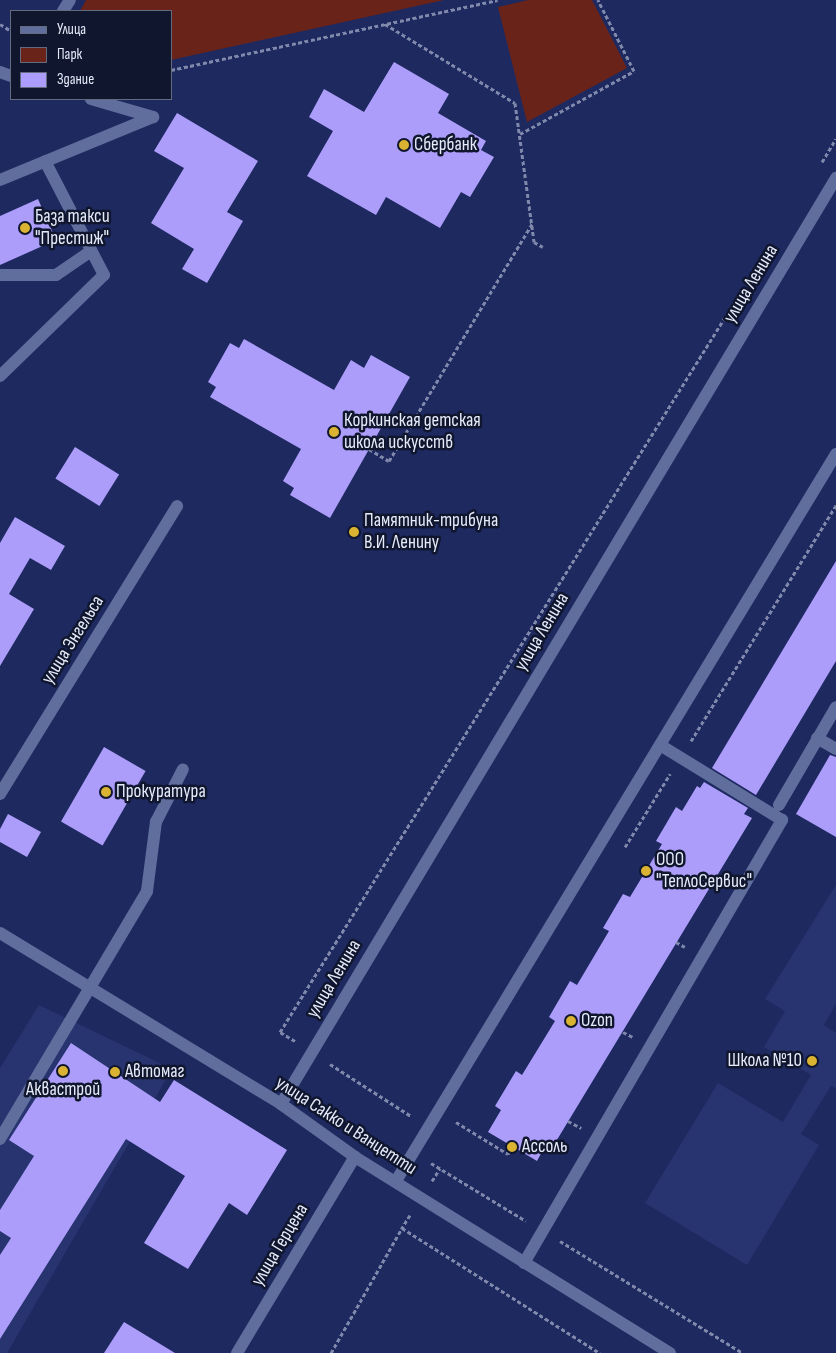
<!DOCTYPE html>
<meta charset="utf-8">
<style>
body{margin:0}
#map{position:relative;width:836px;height:1353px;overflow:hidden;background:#1e2960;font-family:"Sofia Sans Condensed",sans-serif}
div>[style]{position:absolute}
.built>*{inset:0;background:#283470}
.green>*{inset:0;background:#692319}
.building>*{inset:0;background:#ad9dfb;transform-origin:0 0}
.path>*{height:3px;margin-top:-1.5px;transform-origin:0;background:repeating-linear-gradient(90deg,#8088ab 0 4px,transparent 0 6.5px)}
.minor>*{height:12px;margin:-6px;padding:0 6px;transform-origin:6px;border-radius:6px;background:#5f6e9c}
.dots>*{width:14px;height:14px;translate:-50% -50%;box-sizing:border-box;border:2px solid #0f162e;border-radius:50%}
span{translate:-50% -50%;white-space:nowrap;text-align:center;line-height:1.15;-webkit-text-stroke:5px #0f162e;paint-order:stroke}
.poi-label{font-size:19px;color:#e6ebf9}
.left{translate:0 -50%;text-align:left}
.right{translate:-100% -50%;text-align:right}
.street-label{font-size:19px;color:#e6ebf9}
.legend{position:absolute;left:10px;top:10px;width:162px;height:90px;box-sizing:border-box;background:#0f162e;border:1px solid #656b7f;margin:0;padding:6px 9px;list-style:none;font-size:15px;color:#e6ebf9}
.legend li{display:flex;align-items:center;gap:10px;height:25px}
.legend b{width:25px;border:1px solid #656b7f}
</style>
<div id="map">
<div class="built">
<i style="clip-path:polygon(836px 885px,836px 1004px,824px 1025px,836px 1033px,836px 1088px,831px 1086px,801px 1134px,819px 1145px,747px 1265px,645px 1203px,718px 1083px,783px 1122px,811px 1075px,764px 1047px,785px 1011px,765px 999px)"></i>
<i style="clip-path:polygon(39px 1005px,172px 1069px,7px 1353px,0 1353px,0 1068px)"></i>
</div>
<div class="green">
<i style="clip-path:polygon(86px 0,444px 0,171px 60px,171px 11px,80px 11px)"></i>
<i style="clip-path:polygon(528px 0,592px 0,627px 68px,527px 122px,498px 7px)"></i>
</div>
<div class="building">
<i style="clip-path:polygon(394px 62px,449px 94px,438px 113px,486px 141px,481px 150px,494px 157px,470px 197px,461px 192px,440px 228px,386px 197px,376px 215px,307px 176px,333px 131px,309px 117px,324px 89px,364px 112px)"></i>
<i style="clip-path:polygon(177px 113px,258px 161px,227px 212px,243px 221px,207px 283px,182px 269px,194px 249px,151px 223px,184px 168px,154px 151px)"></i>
<i style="clip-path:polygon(38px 199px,56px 240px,0 265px,0 216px)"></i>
<i style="clip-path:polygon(244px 339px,334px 390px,351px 360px,364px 368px,371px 355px,410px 377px,330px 518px,290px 495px,294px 488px,283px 481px,301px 449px,210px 397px,216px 387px,208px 382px,230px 343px,239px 348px)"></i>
<i style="left:75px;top:447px;width:52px;height:37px;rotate:32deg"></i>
<i style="clip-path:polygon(15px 517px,65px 546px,51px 570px,30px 558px,9px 594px,34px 609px,0 666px,0 543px)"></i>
<i style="clip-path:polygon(836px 561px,836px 661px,756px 795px,712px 768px)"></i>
<i style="left:104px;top:747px;width:48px;height:86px;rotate:30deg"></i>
<i style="clip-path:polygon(830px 755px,836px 757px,836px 837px,796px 814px)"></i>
<i style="clip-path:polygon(704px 782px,748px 808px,744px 814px,752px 818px,549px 1153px,543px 1150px,537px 1161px,488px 1132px,501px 1110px,495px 1106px,516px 1071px,522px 1075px,555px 1021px,549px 1017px,570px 981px,577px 985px,609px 931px,603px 928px,623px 894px,630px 897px,662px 844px,656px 841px,676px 807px,682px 811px,697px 786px,700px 788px)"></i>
<i style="clip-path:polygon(8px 814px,41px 832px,27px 857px,0 842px,0 829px)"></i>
<i style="clip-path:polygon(71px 1043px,160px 1102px,174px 1080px,287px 1150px,247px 1215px,229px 1203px,188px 1269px,144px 1243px,185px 1176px,126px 1139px,0 1339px,0 1255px,11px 1238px,0 1231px,0 1210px,34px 1156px,9px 1140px)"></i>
<i style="clip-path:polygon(124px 1322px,175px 1353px,104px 1353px)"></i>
</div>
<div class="path">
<i style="left:0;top:24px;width:13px;rotate:32deg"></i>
<i style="left:385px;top:24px;width:152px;rotate:31.3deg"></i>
<i style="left:515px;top:103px;width:140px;rotate:82.2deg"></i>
<i style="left:534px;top:242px;width:10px;rotate:29deg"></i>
<i style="left:171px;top:70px;width:334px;rotate:-12.1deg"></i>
<i style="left:520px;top:134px;width:130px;rotate:-28.9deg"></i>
<i style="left:634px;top:71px;width:80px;rotate:-116.9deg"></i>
<i style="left:822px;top:162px;width:27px;rotate:-59deg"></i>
<i style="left:369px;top:449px;width:23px;rotate:31deg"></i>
<i style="left:389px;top:461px;width:277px;rotate:-58.9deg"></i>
<i style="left:691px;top:741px;width:277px;rotate:-58.4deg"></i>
<i style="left:625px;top:847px;width:86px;rotate:-58.3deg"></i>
<i style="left:676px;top:942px;width:10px;rotate:29deg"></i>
<i style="left:623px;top:1032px;width:11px;rotate:27deg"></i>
<i style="left:295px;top:1041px;width:17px;rotate:-149deg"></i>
<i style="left:280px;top:1032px;width:874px;rotate:-58.09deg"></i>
<i style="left:330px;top:1064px;width:96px;rotate:32.7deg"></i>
<i style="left:568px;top:1121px;width:15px;rotate:28deg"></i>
<i style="left:456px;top:1122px;width:61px;rotate:31.6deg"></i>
<i style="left:508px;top:1154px;width:8px;rotate:-60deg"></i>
<i style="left:431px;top:1163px;width:111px;rotate:31.4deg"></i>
<i style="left:432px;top:1181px;width:15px;rotate:-58deg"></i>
<i style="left:410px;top:1215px;width:15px;rotate:122deg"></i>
<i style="left:402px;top:1228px;width:234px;rotate:32.3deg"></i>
<i style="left:560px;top:1241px;width:215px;rotate:31.5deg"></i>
<i style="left:331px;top:1353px;width:144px;rotate:-60.4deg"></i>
</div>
<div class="minor">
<i style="left:63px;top:11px;width:13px;rotate:-58deg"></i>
<i style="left:0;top:72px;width:12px;rotate:20deg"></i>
<i style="left:91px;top:99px;width:65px;rotate:16.2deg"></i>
<i style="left:0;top:180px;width:165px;rotate:-22.4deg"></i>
<i style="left:0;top:275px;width:56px"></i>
<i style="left:56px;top:275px;width:42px;rotate:-34.4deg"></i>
<i style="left:0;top:376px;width:145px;rotate:-44.2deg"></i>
<i style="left:104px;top:275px;width:128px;rotate:-117.4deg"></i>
<i style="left:817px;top:738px;width:22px;rotate:30deg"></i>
<i style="left:0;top:794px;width:338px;rotate:-58.4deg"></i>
<i style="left:779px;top:805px;width:113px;rotate:-59.8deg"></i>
<i style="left:0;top:933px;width:329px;rotate:31.3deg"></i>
<i style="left:281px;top:1104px;width:91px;rotate:35.6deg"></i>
<i style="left:355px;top:1157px;width:371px;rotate:31.9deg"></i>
<i style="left:281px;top:1104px;width:1080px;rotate:-59.06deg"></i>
<i style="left:0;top:1139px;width:288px;rotate:-59.3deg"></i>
<i style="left:147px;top:891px;width:70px;rotate:-82.6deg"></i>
<i style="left:156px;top:822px;width:59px;rotate:-63deg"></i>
<i style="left:396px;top:1181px;width:850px;rotate:-58.82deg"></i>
<i style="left:524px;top:1263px;width:513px;rotate:-59.78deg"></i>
<i style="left:782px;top:820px;width:143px;rotate:-148.4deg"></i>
<i style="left:237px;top:1353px;width:229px;rotate:-59deg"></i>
</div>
<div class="dots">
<i style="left:404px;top:145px;background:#dab333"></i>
<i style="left:25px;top:228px;background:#dab333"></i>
<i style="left:334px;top:432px;background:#dab333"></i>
<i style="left:354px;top:532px;background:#dab333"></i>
<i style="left:106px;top:792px;background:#dab333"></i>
<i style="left:646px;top:871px;background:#dab333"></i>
<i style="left:571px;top:1021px;background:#dab333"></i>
<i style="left:812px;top:1061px;background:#dab333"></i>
<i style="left:63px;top:1071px;background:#dab333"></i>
<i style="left:115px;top:1072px;background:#dab333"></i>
<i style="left:512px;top:1147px;background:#dab333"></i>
</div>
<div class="poi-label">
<span class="left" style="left:414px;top:145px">Сбербанк</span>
<span class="left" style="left:35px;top:228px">База такси<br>"Престиж"</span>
<span class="left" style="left:344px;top:432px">Коркинская детская<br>школа искусств</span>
<span class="left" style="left:364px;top:532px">Памятник-трибуна<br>В.И. Ленину</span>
<span class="left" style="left:116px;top:792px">Прокуратура</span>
<span class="left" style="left:656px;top:871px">ООО<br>"ТеплоСервис"</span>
<span class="left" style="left:581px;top:1021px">Ozon</span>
<span class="right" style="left:802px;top:1061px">Школа №10</span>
<span class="left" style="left:125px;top:1072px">Автомаг</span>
<span style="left:63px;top:1090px">Аквастрой</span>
<span class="left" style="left:522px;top:1147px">Ассоль</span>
</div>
<div class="street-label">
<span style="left:751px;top:284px;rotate:-59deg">улица Ленина</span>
<span style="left:542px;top:632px;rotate:-59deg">улица Ленина</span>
<span style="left:73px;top:640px;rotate:-58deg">улица Энгельса</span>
<span style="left:334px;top:979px;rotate:-59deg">улица Ленина</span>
<span style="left:346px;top:1126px;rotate:33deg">улица Сакко и Ванцетти</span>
<span style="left:280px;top:1245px;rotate:-59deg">улица Герцена</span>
</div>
<ul class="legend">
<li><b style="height:6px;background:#5f6e9c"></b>Улица</li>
<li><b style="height:14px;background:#692319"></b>Парк</li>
<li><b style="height:14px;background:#ad9dfb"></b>Здание</li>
</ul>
</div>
